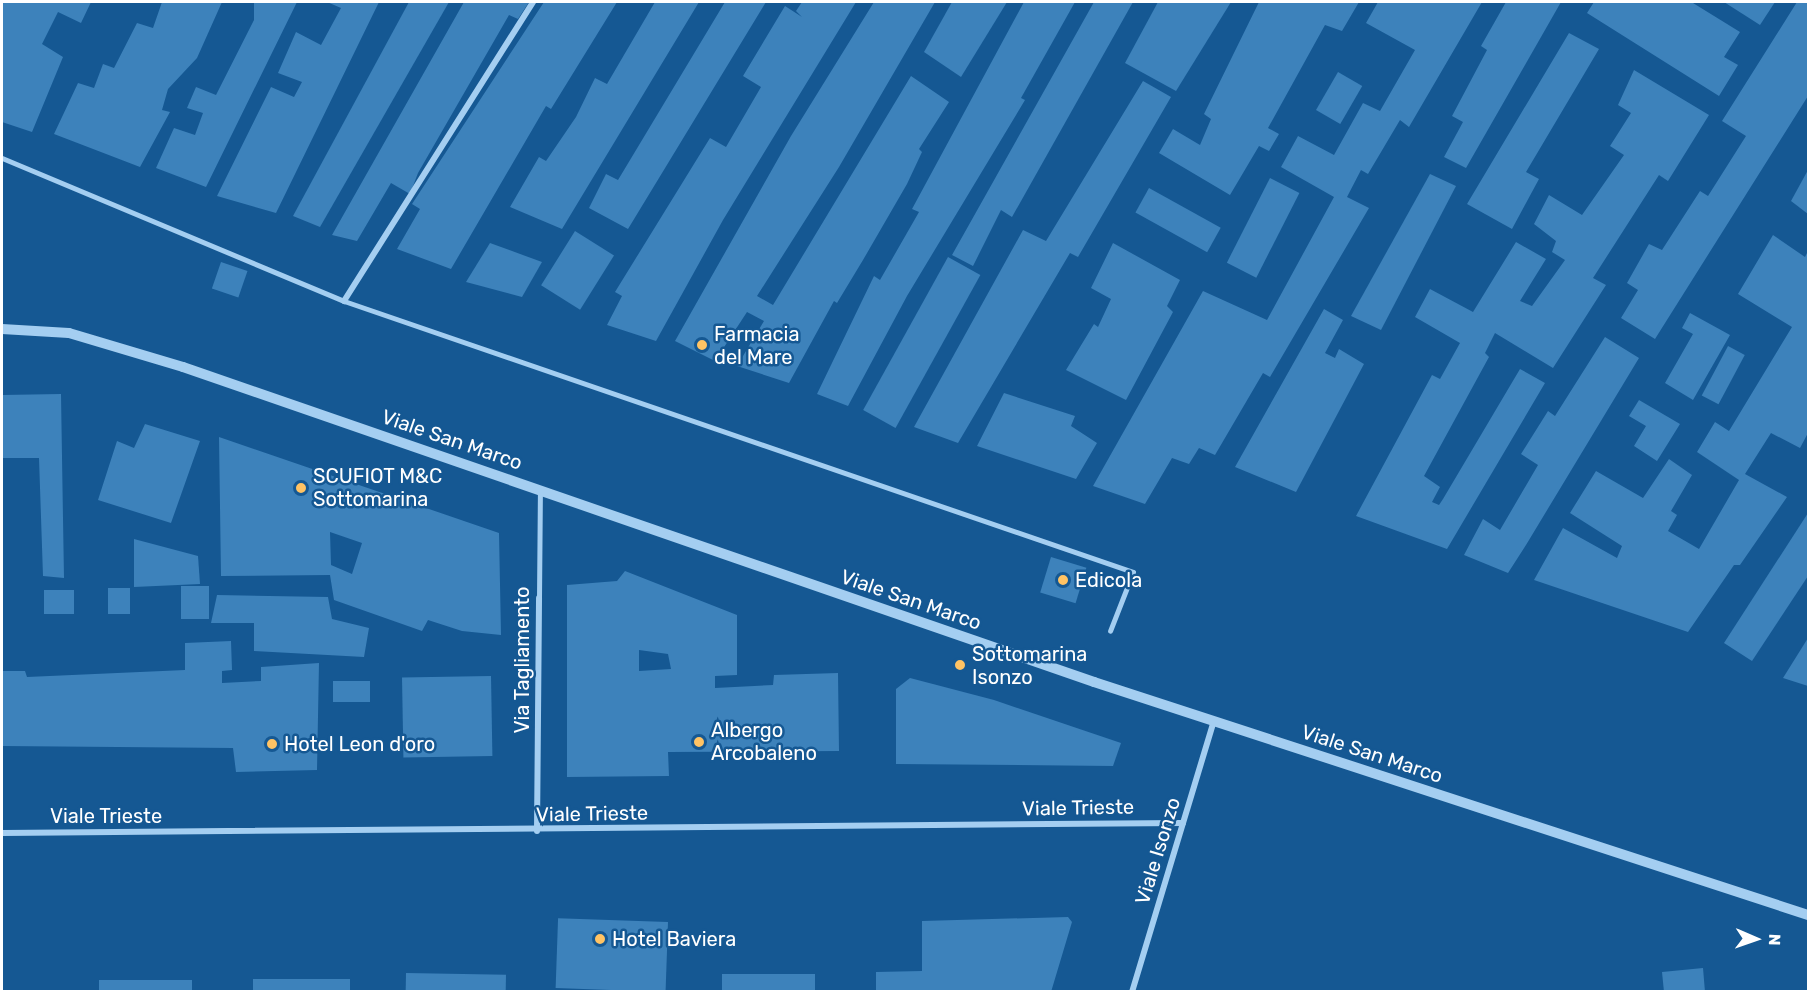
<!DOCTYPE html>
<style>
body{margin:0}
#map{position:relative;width:1810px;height:993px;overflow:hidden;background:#155893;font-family:Rubik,sans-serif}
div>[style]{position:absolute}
.building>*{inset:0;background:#3d82bb;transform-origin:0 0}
.pedestrian>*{height:5px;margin:-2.5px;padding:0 2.5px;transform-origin:2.5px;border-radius:2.5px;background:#a4cef1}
.minor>*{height:6px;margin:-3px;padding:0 3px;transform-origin:3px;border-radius:3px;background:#a4cef1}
.tertiary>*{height:10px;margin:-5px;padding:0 5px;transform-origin:5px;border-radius:5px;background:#a4cef1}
.dots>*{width:16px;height:16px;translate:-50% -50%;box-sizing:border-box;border:3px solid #155893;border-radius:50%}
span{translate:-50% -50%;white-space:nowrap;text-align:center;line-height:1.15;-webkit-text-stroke:5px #155893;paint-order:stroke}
.poi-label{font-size:20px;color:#fff}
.left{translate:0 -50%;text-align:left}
.street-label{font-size:20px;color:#fff}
.frame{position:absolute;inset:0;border:3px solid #fff;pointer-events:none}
.north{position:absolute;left:1726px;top:909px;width:60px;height:60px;-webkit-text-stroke:4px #155893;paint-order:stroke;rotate:92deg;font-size:16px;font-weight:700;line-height:24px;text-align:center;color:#fff}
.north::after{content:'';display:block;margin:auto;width:21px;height:27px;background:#fff;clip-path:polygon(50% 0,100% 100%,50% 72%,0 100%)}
</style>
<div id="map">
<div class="building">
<i style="clip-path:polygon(2px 2px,91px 2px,81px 23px,58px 12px,42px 44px,63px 57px,32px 132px,2px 122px)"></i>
<i style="clip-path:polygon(162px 2px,222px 2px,197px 58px,168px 89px,162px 110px,170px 112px,140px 167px,54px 134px,78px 83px,94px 88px,103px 64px,114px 68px,137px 23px,153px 28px)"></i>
<i style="clip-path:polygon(254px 2px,297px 2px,206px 187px,156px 168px,174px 128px,195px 135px,203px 113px,187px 108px,196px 87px,216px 95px,254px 20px)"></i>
<i style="clip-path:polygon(327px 2px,379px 2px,276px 213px,217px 196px,271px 87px,294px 97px,302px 82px,278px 73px,296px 32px,321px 45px,341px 8px)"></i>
<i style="clip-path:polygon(409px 2px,449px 2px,320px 227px,293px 216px)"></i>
<i style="clip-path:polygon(464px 2px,529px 2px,518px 19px,509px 15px,418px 173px,410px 194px,391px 183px,357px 241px,332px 235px)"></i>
<i style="clip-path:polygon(544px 2px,617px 2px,551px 109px,546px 106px,451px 269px,397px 249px,420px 209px,412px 204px)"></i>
<i style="clip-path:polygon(655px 2px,699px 2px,562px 229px,510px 207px,539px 157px,546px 161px,576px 117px,595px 78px,607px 84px)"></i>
<i style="clip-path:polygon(725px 2px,766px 2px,628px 229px,589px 208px,606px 174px,618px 180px)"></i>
<i style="clip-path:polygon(802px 2px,856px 2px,723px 220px,656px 341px,607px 325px,622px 296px,615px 292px,710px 138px,726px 147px,761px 87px,743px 76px,785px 6px,802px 17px,796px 11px)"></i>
<i style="clip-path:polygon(874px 2px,935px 2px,839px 167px,757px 296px,773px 305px,911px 76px,949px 102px,919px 149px,922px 152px,907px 184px,863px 260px,837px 303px,834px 301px,789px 383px,737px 366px,764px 321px,747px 312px,715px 361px,675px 341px,791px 136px)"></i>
<i style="clip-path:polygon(952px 2px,1007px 2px,961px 77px,924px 52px)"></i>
<i style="clip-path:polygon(1024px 2px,1075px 2px,1021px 98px,1025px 100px,907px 296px,848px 406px,817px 394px,874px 276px,880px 280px,919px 212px,912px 209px)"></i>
<i style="clip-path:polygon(1094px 2px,1133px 2px,1012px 217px,1001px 210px,973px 266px,952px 255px)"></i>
<i style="clip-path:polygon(1158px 2px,1231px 2px,1176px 91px,1125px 63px)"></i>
<i style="clip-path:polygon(1259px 2px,1359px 2px,1342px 31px,1325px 25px,1268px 128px,1279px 134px,1269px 151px,1259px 146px,1230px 195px,1159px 153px,1173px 129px,1200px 145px,1211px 119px,1204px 114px)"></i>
<i style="clip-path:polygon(1378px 2px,1482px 2px,1409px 127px,1400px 120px,1368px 174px,1361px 170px,1347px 197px,1369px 208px,1270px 377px,1263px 373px,1215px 455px,1199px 448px,1189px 464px,1172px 458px,1145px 504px,1093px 486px,1203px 291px,1267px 320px,1334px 197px,1281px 167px,1298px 136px,1334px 155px,1363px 103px,1380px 111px,1415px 50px,1366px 23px)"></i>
<i style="clip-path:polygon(1506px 2px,1561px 2px,1466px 168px,1444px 157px,1463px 122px,1452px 116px,1487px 50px,1481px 46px)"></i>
<i style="clip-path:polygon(1594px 2px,1693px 3px,1740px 32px,1724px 57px,1738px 65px,1719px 96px,1587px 13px)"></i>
<i style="clip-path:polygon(1724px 2px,1775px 2px,1760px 25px)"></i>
<i style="clip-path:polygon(1797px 2px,1808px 2px,1808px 96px,1655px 339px,1621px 318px,1638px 290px,1627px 283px,1649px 244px,1662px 250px,1700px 191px,1708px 196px,1746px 136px,1722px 121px)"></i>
<i style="clip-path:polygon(1569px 33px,1599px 49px,1526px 172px,1539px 179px,1512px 229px,1467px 204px)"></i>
<i style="clip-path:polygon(1634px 70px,1709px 115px,1668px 181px,1659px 175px,1593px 278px,1606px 285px,1553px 368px,1495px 333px,1485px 353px,1489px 357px,1424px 476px,1440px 487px,1432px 502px,1439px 505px,1443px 499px,1520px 369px,1545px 383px,1447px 549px,1356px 516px,1432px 375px,1440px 379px,1460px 343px,1415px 317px,1430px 289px,1473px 312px,1516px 242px,1546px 259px,1520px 301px,1532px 306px,1565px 260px,1552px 252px,1556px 241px,1534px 224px,1549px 195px,1582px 215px,1624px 155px,1610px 146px,1631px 113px,1618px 105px)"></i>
<i style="left:1338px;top:72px;width:28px;height:44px;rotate:30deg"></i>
<i style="clip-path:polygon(1143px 81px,1171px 97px,1078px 257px,1070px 253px,958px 443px,914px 427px,1023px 230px,1046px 241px)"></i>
<i style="clip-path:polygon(1808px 170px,1808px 214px,1791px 201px)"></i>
<i style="clip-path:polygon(1430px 174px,1456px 186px,1381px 330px,1351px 316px)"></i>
<i style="left:1270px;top:178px;width:33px;height:95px;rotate:27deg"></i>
<i style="left:1149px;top:188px;width:82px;height:28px;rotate:29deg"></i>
<i style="left:575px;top:231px;width:46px;height:64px;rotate:32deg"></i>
<i style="clip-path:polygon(1773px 235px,1805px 257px,1808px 251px,1808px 433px,1800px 448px,1771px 433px,1745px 474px,1787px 497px,1740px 565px,1734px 565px,1688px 632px,1534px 580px,1563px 528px,1617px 558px,1622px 546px,1570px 513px,1596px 471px,1643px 498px,1669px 459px,1692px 475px,1671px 511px,1677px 515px,1668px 531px,1699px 549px,1739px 480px,1697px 452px,1715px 422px,1729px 431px,1792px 327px,1738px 294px)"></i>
<i style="clip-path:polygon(490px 243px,542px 262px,522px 297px,466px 282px)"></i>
<i style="clip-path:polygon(1113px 243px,1180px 280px,1167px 306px,1173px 312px,1126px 400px,1066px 370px,1094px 324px,1098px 327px,1111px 299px,1091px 288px)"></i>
<i style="left:948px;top:257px;width:37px;height:175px;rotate:29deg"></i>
<i style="left:221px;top:262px;width:28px;height:28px;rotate:19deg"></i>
<i style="clip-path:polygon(1324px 309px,1343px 320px,1325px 353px,1335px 358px,1339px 349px,1364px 364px,1296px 492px,1235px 467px)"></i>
<i style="clip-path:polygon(1690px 313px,1730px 335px,1693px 400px,1665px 383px,1693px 334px,1682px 328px)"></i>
<i style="clip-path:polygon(1605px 337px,1639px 358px,1526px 545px,1508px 573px,1464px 555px,1483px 519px,1500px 530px,1538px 465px,1521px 454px,1548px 411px,1555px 416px)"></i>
<i style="left:1728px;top:346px;width:19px;height:56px;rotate:28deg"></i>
<i style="clip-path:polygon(1004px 393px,1075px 416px,1071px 426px,1097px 443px,1076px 479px,977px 446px)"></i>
<i style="clip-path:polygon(61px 394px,63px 518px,64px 578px,43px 576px,39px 458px,2px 458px,2px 395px)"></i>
<i style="clip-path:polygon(1639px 400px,1680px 424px,1657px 461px,1634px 446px,1646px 426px,1629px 416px)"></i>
<i style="clip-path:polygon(145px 424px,200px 441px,171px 523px,98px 500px,117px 441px,134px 448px)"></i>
<i style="clip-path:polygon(evenodd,219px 437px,499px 533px,501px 635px,462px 631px,428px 620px,422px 631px,334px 600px,330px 575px,221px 576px,219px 437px,330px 532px,362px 543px,352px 574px,331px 565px,330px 532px)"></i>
<i style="clip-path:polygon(1808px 513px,1808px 576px,1752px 661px,1724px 643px)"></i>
<i style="clip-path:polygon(134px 539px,198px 556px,200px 584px,134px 587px)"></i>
<i style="left:1051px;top:557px;width:37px;height:37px;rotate:17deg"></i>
<i style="clip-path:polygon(evenodd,625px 571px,737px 615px,737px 675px,715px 676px,715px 688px,773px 685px,774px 675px,838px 673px,839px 751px,668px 752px,669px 776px,567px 777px,567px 585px,617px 581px,625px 571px,639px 650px,668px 654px,671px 669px,639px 671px,639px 650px)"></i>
<i style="left:209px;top:586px;width:33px;height:28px;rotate:90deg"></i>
<i style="left:130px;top:588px;width:26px;height:22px;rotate:90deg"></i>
<i style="left:44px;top:590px;width:30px;height:24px"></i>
<i style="clip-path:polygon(217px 595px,328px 597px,332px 619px,369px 628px,364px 657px,254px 651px,254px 623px,211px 623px)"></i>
<i style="clip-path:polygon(1808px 638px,1808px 686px,1783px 678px)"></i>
<i style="clip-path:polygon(231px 641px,232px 670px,222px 671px,222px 683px,261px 681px,261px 667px,319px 663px,317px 770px,236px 772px,233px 748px,2px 746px,2px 671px,25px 671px,27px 677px,185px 670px,185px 643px)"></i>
<i style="left:491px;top:676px;width:80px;height:89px;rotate:89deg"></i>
<i style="clip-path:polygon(910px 678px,994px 700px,1121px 743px,1113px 766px,896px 764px,896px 689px)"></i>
<i style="left:333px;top:681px;width:37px;height:21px"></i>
<i style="clip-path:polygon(1068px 917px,1072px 922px,1051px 992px,876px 992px,876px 972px,922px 971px,922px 921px)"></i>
<i style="left:668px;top:922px;width:70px;height:110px;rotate:92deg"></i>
<i style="clip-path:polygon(1703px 968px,1705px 992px,1664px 992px,1662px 972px)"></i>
<i style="left:406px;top:973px;width:100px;height:19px;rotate:1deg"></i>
<i style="left:815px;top:974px;width:18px;height:93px;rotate:90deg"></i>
<i style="left:350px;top:979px;width:13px;height:97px;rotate:90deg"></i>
<i style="left:99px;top:980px;width:93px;height:12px"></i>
</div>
<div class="pedestrian">
<i style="left:2px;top:158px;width:371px;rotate:22.7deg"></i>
<i style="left:344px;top:301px;width:834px;rotate:18.96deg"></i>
<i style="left:1133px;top:572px;width:63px;rotate:111.3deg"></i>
<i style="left:539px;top:598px;width:107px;rotate:-89.5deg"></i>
</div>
<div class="minor">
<i style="left:344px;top:301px;width:354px;rotate:-57.7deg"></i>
<i style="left:537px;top:831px;width:233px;rotate:-89.5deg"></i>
<i style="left:2px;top:833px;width:1181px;rotate:-0.49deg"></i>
<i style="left:1132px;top:992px;width:283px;rotate:-73.2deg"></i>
</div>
<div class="tertiary">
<i style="left:2px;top:329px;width:67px;rotate:3.4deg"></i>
<i style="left:69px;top:333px;width:119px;rotate:16.6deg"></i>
<i style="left:183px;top:367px;width:964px;rotate:19.07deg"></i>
<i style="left:1094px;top:682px;width:751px;rotate:18.07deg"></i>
</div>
<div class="dots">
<i style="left:702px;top:345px;background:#ffc364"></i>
<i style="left:301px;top:488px;background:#ffc364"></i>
<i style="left:1063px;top:580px;background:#ffc364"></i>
<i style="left:960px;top:665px;background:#ffc364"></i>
<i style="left:699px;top:742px;background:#ffc364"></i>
<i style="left:272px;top:744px;background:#ffc364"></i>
<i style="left:600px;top:939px;background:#ffc364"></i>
</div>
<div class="poi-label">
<span class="left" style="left:714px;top:346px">Farmacia<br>del Mare</span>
<span class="left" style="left:313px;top:488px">SCUFIOT M&amp;C<br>Sottomarina</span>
<span class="left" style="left:1075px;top:580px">Edicola</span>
<span class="left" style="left:972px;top:666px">Sottomarina<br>Isonzo</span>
<span class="left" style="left:711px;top:742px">Albergo<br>Arcobaleno</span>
<span class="left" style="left:284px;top:744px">Hotel Leon d'oro</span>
<span class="left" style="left:612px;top:939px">Hotel Baviera</span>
</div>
<div class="street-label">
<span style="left:452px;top:440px;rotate:19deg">Viale San Marco</span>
<span style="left:911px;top:600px;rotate:19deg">Viale San Marco</span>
<span style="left:522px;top:660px;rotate:-90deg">Via Tagliamento</span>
<span style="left:1372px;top:754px;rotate:18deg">Viale San Marco</span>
<span style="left:1078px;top:808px;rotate:-1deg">Viale Trieste</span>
<span style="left:592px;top:814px;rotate:-1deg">Viale Trieste</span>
<span style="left:106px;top:816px">Viale Trieste</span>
<span style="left:1158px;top:851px;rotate:-73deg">Viale Isonzo</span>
</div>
<div class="frame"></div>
<div class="north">N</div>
</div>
